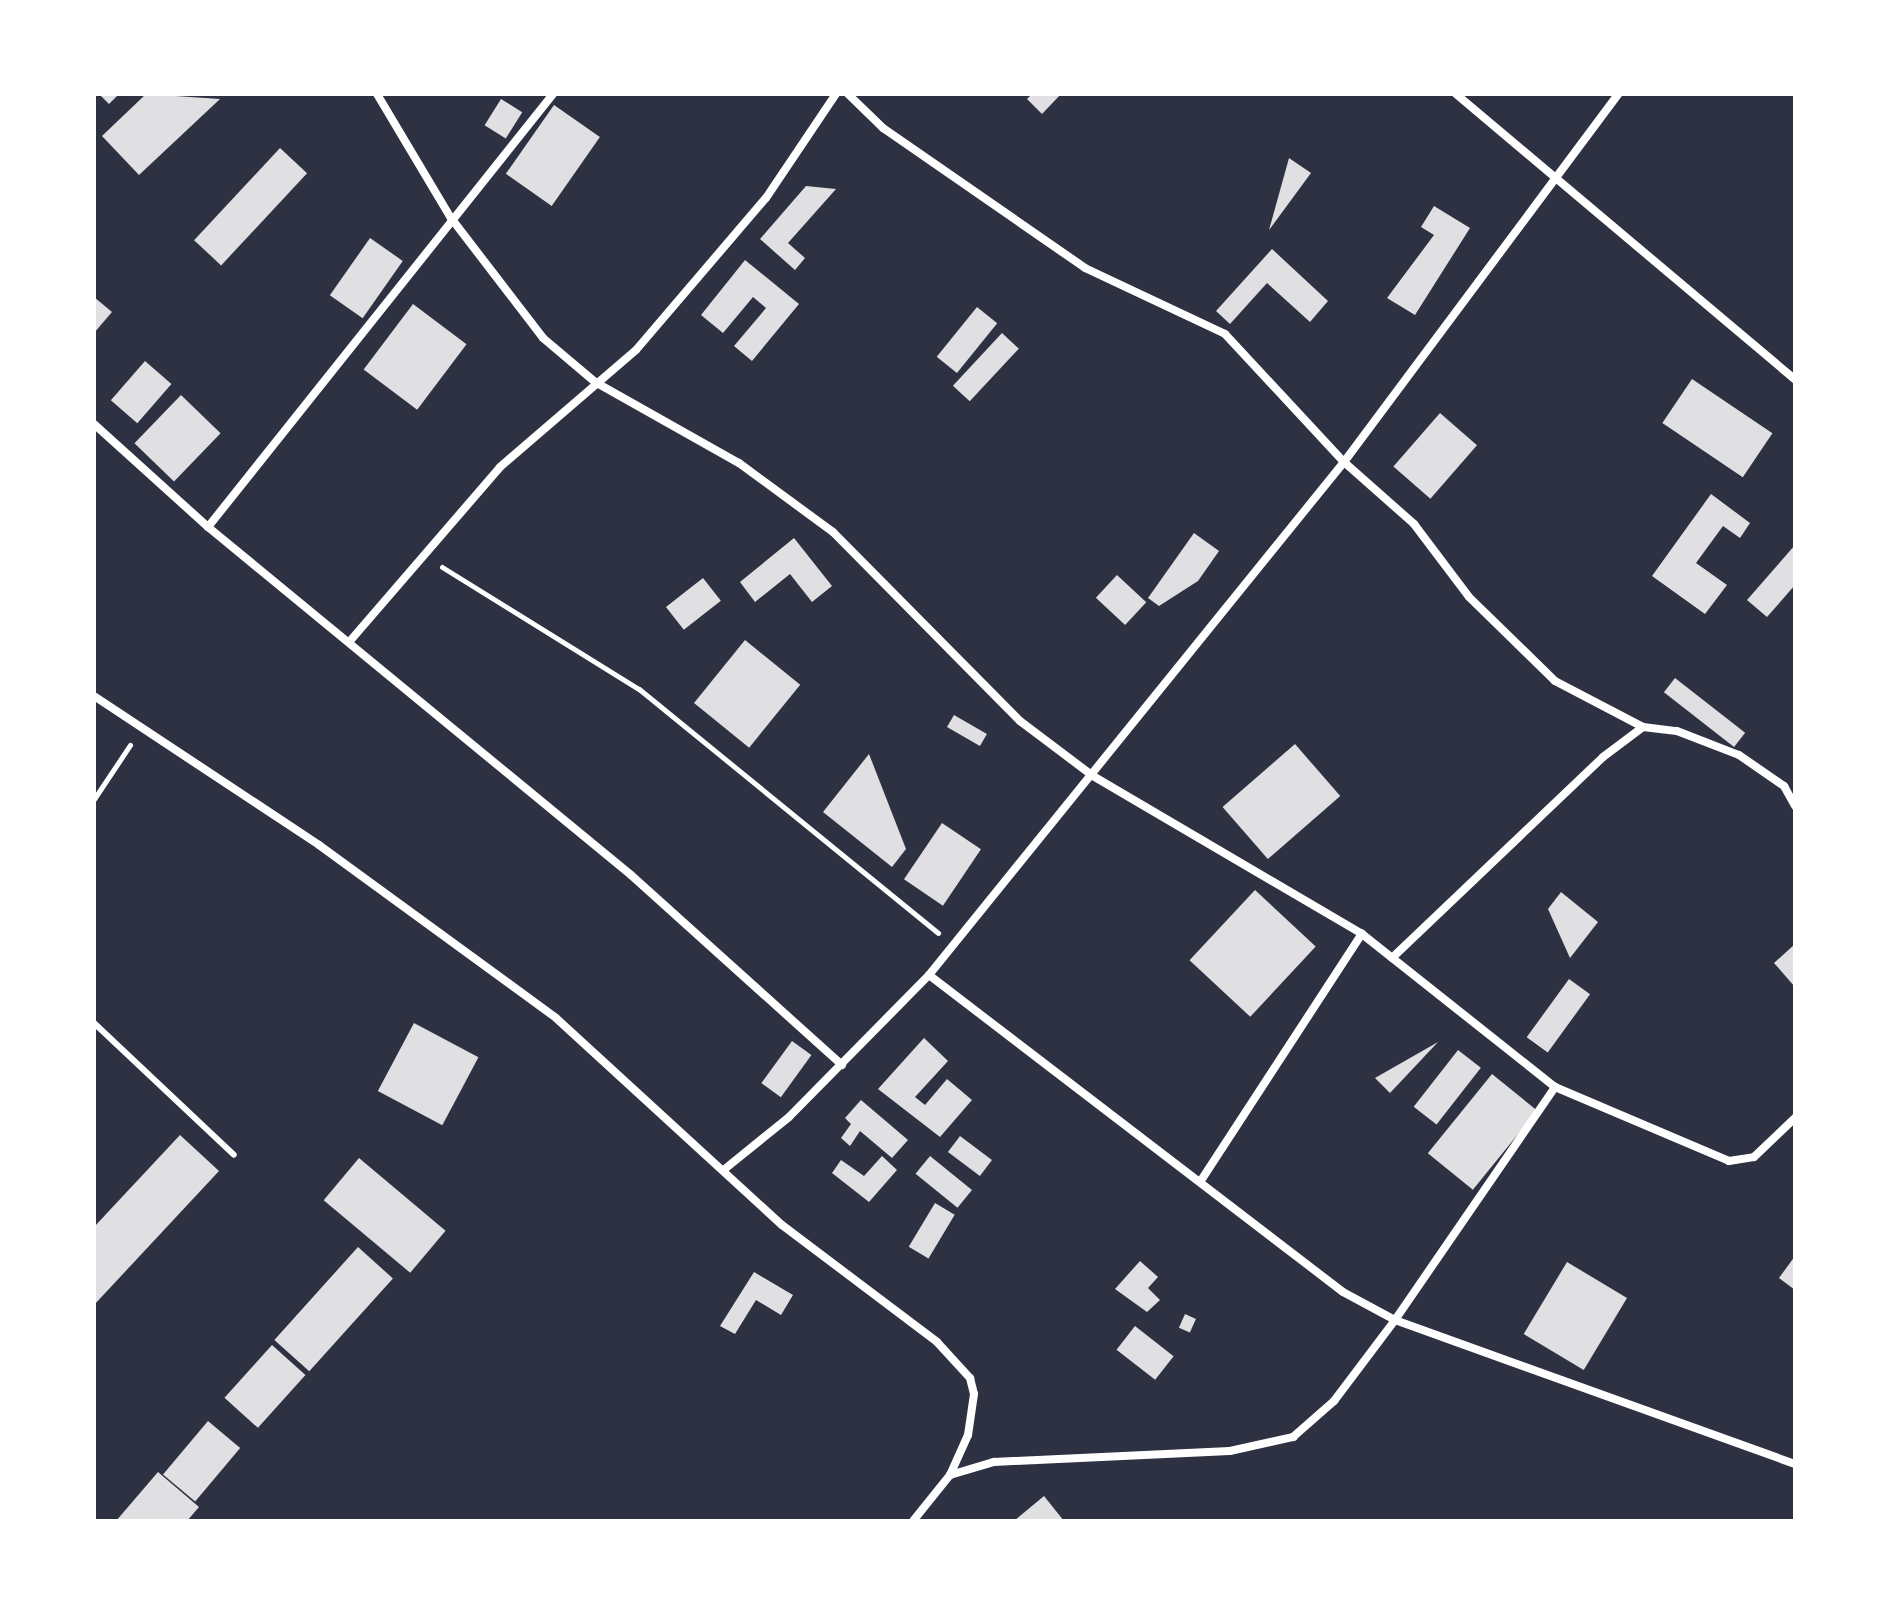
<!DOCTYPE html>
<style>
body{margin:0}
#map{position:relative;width:1889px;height:1615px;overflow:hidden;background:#2d3142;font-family:Manrope,sans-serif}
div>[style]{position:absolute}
.building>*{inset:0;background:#e0e0e3;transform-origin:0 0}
.path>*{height:5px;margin:-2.5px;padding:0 2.5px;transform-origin:2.5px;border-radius:2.5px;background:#fff}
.service>*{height:6px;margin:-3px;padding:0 3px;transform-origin:3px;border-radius:3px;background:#fff}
.minor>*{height:8px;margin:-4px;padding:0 4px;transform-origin:4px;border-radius:4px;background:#fff}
span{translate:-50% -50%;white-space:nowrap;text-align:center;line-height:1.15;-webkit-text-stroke:8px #fff;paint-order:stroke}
.frame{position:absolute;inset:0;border:96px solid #fff;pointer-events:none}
</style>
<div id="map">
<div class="building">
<i style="clip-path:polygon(99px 94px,119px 94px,109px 104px)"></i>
<i style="clip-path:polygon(146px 94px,220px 99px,139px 175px,102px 136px)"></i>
<i style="clip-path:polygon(1032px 94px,1061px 94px,1042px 114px,1027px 99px)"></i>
<i style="left:501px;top:99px;width:25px;height:31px;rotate:32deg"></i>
<i style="left:554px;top:105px;width:56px;height:84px;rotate:35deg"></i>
<i style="left:280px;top:148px;width:37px;height:126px;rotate:43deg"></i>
<i style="clip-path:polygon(1289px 158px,1311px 173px,1269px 230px)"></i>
<i style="clip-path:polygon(806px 186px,836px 189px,788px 243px,805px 258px,795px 270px,760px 239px)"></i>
<i style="clip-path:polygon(1434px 206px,1470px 228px,1415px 315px,1387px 298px,1434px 235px,1421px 227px)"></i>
<i style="left:370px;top:238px;width:40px;height:70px;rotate:35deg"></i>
<i style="clip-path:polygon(1272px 249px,1328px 301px,1310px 322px,1267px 283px,1230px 324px,1216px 311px)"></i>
<i style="clip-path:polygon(745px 260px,799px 304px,752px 361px,734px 346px,766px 308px,753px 297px,723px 333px,701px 315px)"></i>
<i style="clip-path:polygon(94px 297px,112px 312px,94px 333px)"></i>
<i style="left:413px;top:304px;width:67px;height:82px;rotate:37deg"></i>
<i style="left:977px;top:307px;width:26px;height:64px;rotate:39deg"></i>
<i style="left:1002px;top:333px;width:23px;height:72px;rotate:43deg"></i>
<i style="left:145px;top:361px;width:35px;height:52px;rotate:41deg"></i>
<i style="left:1692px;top:379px;width:97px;height:53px;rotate:34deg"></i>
<i style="left:181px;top:395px;width:55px;height:67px;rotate:44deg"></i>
<i style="left:1440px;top:413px;width:49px;height:71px;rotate:41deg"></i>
<i style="clip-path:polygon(1711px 494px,1750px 523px,1740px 538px,1723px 526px,1696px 563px,1727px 585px,1705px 614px,1652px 576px)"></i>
<i style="clip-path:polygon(1194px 533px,1219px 551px,1198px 581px,1159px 606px,1148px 598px)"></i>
<i style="clip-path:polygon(794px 538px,832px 586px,812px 602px,790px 574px,755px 602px,740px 582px)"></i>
<i style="clip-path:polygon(1795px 545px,1795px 585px,1767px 617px,1747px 600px)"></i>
<i style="left:1117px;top:575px;width:40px;height:31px;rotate:43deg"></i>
<i style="left:703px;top:578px;width:29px;height:47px;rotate:52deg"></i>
<i style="left:745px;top:640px;width:71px;height:81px;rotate:39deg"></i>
<i style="left:1675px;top:678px;width:89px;height:18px;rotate:38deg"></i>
<i style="left:954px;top:715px;width:38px;height:14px;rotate:30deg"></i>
<i style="left:1295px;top:744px;width:69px;height:96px;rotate:49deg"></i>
<i style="clip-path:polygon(869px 754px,906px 849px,892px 867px,823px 812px)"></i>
<i style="left:942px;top:823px;width:47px;height:68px;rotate:34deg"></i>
<i style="left:1255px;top:890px;width:83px;height:96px;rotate:43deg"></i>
<i style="clip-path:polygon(1561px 892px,1598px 922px,1570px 958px,1548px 909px)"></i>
<i style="clip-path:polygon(1795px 944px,1795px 987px,1774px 963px)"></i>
<i style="left:1569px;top:979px;width:26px;height:72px;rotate:36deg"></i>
<i style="left:414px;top:1023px;width:73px;height:77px;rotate:28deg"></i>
<i style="clip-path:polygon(924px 1038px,948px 1061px,915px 1097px,925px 1105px,947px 1079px,972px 1100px,940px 1137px,878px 1089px)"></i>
<i style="left:792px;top:1041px;width:24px;height:52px;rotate:36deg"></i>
<i style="clip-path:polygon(1438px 1042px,1390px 1093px,1375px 1078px)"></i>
<i style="left:1458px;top:1050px;width:29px;height:72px;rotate:38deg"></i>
<i style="left:1492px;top:1074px;width:58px;height:102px;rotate:39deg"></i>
<i style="clip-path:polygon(861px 1100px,908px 1140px,892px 1158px,860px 1131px,850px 1146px,841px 1138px,851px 1124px,845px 1118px)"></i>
<i style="clip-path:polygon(180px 1135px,219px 1171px,94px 1305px,94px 1227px)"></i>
<i style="left:960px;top:1136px;width:40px;height:20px;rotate:37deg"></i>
<i style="clip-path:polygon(882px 1156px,897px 1170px,869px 1202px,832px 1173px,841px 1160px,864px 1176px)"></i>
<i style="left:930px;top:1156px;width:54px;height:23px;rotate:39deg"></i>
<i style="left:359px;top:1158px;width:113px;height:55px;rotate:40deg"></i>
<i style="left:935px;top:1203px;width:23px;height:51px;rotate:31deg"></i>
<i style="left:358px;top:1247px;width:47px;height:125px;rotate:42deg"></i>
<i style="clip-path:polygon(1795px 1256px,1795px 1290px,1779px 1278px)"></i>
<i style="clip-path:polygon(1140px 1261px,1158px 1277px,1148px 1288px,1160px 1300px,1147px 1312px,1115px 1289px)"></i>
<i style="left:1567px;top:1262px;width:70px;height:84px;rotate:31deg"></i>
<i style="clip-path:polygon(754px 1272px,793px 1295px,781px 1315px,756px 1300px,735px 1334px,720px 1326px)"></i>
<i style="left:1185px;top:1314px;width:12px;height:15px;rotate:24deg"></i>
<i style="left:1135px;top:1326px;width:49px;height:30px;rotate:38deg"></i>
<i style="left:272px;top:1345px;width:45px;height:71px;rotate:42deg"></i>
<i style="left:208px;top:1421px;width:42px;height:70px;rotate:40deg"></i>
<i style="clip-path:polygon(158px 1472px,199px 1507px,187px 1521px,116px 1521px)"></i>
<i style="clip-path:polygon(1044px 1496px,1064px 1521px,1014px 1521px)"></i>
</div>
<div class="path">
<i style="left:442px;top:567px;width:232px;rotate:31.8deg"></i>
<i style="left:639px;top:689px;width:386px;rotate:39.2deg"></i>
<i style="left:94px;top:799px;width:65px;rotate:-56.3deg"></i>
</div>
<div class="service">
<i style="left:94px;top:1023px;width:192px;rotate:43.3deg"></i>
</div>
<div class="minor">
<i style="left:377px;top:94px;width:144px;rotate:59.2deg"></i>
<i style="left:451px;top:218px;width:151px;rotate:52.5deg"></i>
<i style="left:543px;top:338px;width:68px;rotate:40.2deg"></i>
<i style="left:595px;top:382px;width:165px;rotate:29.4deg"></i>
<i style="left:739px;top:463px;width:117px;rotate:36.3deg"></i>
<i style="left:833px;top:532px;width:266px;rotate:45.3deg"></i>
<i style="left:1020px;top:721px;width:91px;rotate:37deg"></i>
<i style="left:1093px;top:776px;width:312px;rotate:30.4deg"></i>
<i style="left:1362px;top:934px;width:246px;rotate:38.4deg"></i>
<i style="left:1555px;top:1087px;width:189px;rotate:23deg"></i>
<i style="left:1729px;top:1161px;width:25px;rotate:-9deg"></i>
<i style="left:1754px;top:1157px;width:57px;rotate:-43.6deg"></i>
<i style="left:848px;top:94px;width:49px;rotate:44.2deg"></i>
<i style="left:883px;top:128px;width:246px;rotate:34.7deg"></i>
<i style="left:1085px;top:268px;width:155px;rotate:25.2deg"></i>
<i style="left:1225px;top:334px;width:175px;rotate:47.1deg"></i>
<i style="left:1344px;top:462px;width:94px;rotate:41.5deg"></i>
<i style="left:1414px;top:524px;width:91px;rotate:53deg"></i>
<i style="left:1469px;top:597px;width:120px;rotate:44.3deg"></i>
<i style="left:1555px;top:681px;width:99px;rotate:27.6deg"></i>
<i style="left:1643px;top:727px;width:34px;rotate:7deg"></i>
<i style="left:1677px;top:731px;width:66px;rotate:21.2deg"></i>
<i style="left:1739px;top:755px;width:55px;rotate:34.6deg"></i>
<i style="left:1784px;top:786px;width:23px;rotate:61deg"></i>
<i style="left:1456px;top:94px;width:443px;rotate:40.1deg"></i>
<i style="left:94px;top:424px;width:154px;rotate:42.1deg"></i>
<i style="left:208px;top:527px;width:548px;rotate:39.44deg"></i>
<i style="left:631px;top:875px;width:284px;rotate:42deg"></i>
<i style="left:208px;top:527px;width:554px;rotate:-51.45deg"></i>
<i style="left:350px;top:641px;width:230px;rotate:-49.2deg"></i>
<i style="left:500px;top:467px;width:179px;rotate:-40.7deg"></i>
<i style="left:636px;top:350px;width:200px;rotate:-49.5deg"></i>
<i style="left:766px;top:198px;width:125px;rotate:-56.1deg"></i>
<i style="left:94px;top:696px;width:270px;rotate:33.5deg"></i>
<i style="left:319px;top:845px;width:293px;rotate:36.1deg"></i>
<i style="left:556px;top:1018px;width:306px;rotate:42.5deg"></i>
<i style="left:782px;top:1225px;width:194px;rotate:37deg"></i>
<i style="left:937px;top:1342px;width:49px;rotate:47.5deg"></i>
<i style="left:970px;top:1378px;width:16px;rotate:76deg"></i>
<i style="left:974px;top:1394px;width:41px;rotate:98.3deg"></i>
<i style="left:968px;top:1435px;width:44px;rotate:114.2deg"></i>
<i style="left:1392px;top:958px;width:291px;rotate:-43.6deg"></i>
<i style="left:1603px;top:757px;width:50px;rotate:-36.9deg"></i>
<i style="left:929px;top:975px;width:521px;rotate:37.44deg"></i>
<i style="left:1343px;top:1292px;width:59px;rotate:28.3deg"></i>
<i style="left:1395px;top:1320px;width:425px;rotate:19.8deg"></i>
<i style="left:726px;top:1168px;width:81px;rotate:-39deg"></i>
<i style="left:789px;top:1117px;width:199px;rotate:-45.4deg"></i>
<i style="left:929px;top:975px;width:660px;rotate:-51.03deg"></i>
<i style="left:1344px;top:462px;width:459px;rotate:-53.3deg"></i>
<i style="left:1202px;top:1179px;width:293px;rotate:-56.9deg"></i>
<i style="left:913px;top:1521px;width:59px;rotate:-51.2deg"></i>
<i style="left:950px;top:1475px;width:46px;rotate:-16.5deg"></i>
<i style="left:994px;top:1462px;width:236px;rotate:-2.7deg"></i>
<i style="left:1230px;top:1451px;width:65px;rotate:-12.5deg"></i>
<i style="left:1293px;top:1437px;width:55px;rotate:-41.3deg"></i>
<i style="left:1334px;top:1401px;width:101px;rotate:-53deg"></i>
<i style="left:1395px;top:1320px;width:283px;rotate:-55.5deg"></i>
</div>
<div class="frame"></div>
</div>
